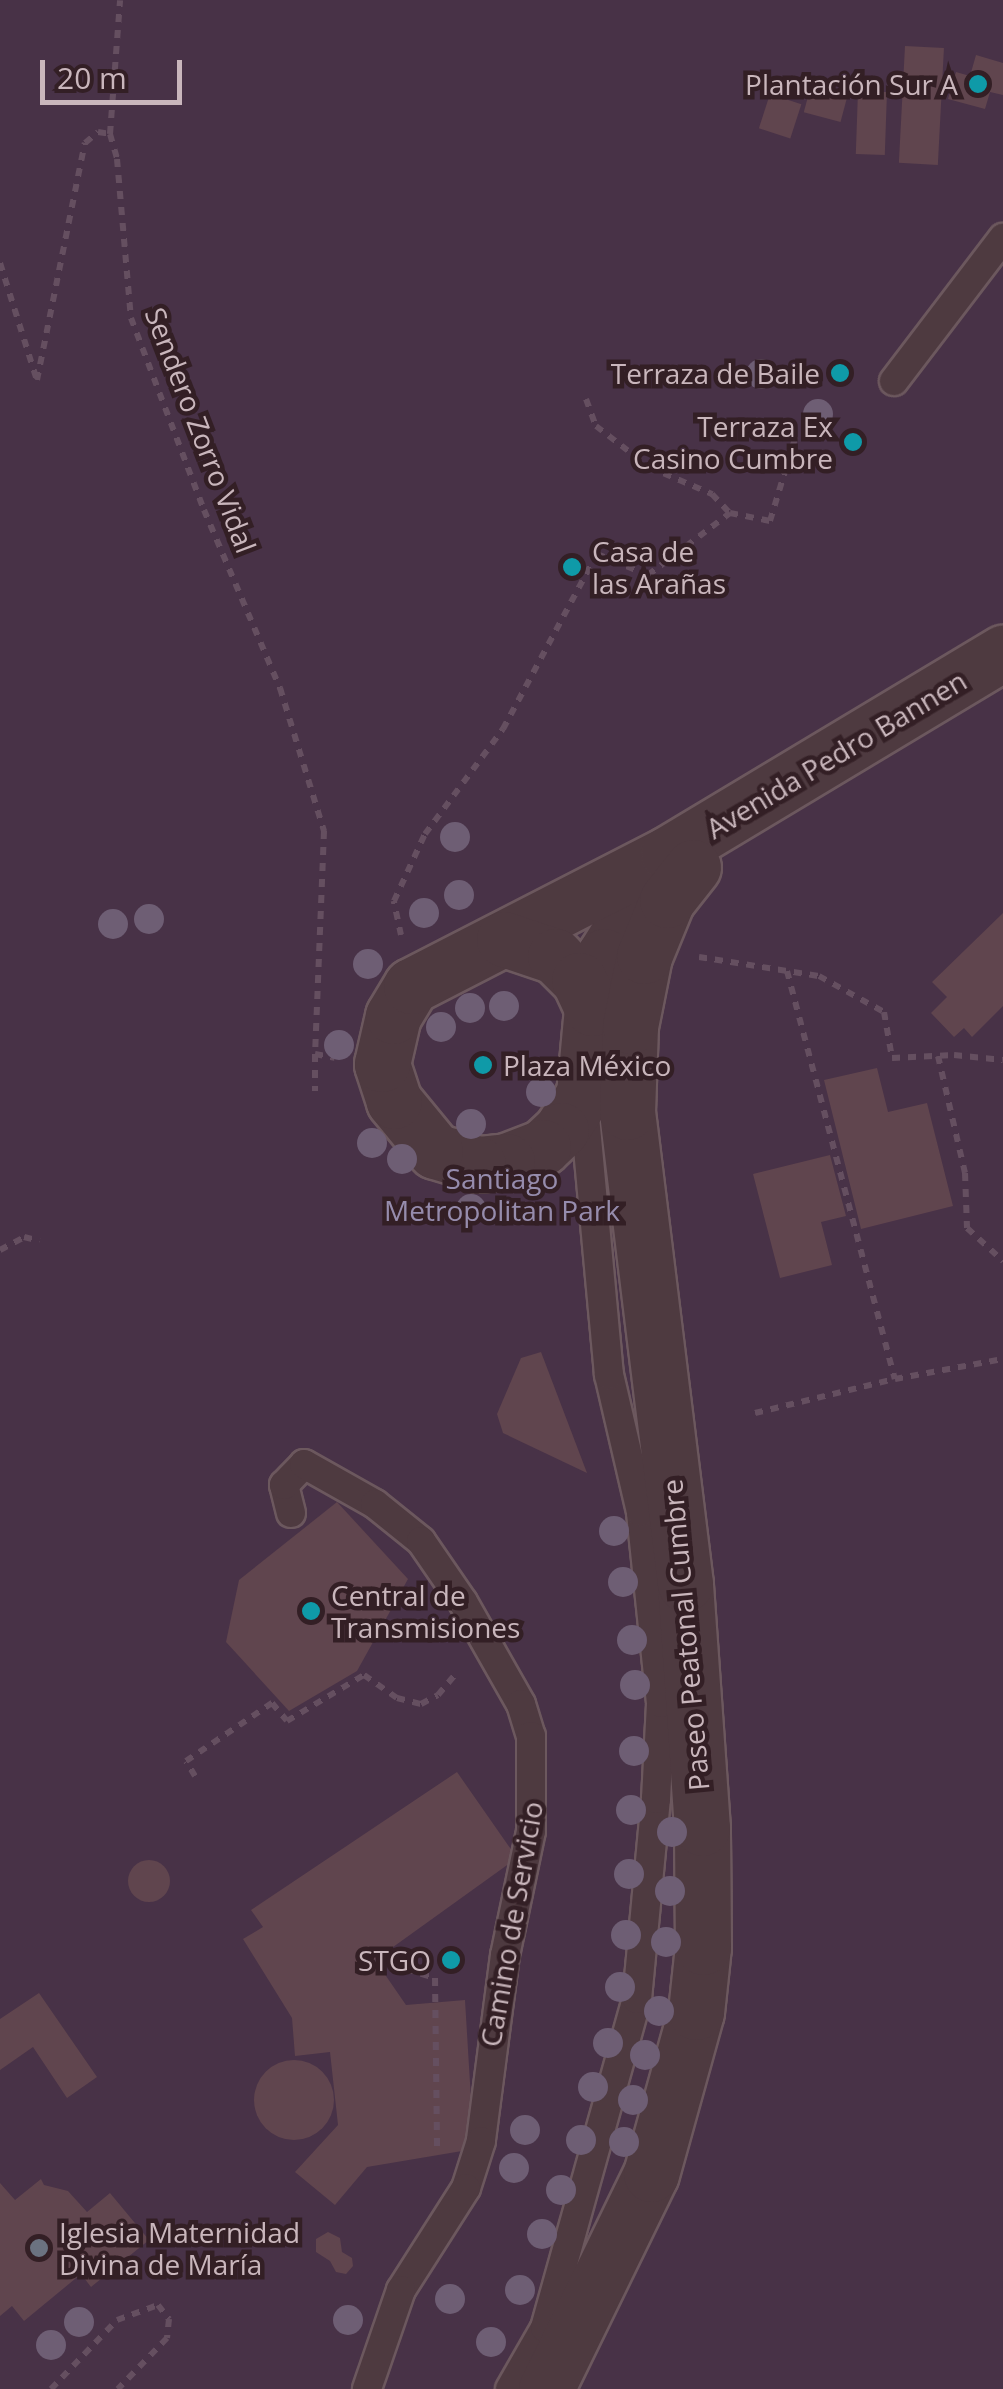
<!DOCTYPE html>
<meta charset="utf-8">
<style>
body{margin:0}
#map{position:relative;width:1003px;height:2389px;overflow:hidden;background:#3e262e;font-family:"Open Sans",sans-serif}
div>[style]{position:absolute}
.green>*{inset:0;background:#483247;transform-origin:0 0}
.building>*{inset:0;background:#60454e;transform-origin:0 0}
.round{border-radius:50%}
.path>*{height:6px;margin-top:-3px;transform-origin:0;background:repeating-linear-gradient(90deg,#654f60 0 8px,transparent 0 16px)}
.roads{filter:drop-shadow(2px 0 #6c585e) drop-shadow(-2px 0 #6c585e) drop-shadow(0 2px #6c585e) drop-shadow(0 -2px #6c585e)}
.lane>*{height:28px;margin:-14px;padding:0 14px;transform-origin:14px;border-radius:14px;background:#4e3a40}
.street>*{height:55px;margin:-27.5px;padding:0 27.5px;transform-origin:27.5px;border-radius:27.5px;background:#4e3a40}
.trees>*{width:30px;height:30px;margin:-15px;border-radius:50%;background:#6e5e74}
.dots>*{width:28px;height:28px;translate:-50% -50%;box-sizing:border-box;border:5px solid #331f25;border-radius:50%}
span{translate:-50% -50%;white-space:nowrap;text-align:center;line-height:1.15;-webkit-text-stroke:9px #331f25;paint-order:stroke}
.poi-label{font-size:28px;color:#c9b6bc}
.right{translate:-100% -50%;text-align:right}
.left{translate:0 -50%;text-align:left}
.street-label{font-size:28px;color:#c9b6bc}
.park-label{font-size:28px;color:#968cad}
.scale{position:absolute;left:40px;top:60px;width:142px;height:45px;box-sizing:border-box;border:5px solid #c9b6bc;border-top:0;padding-left:12px;font-size:30px;line-height:35px;white-space:nowrap;color:#c9b6bc;-webkit-text-stroke:8px #331f25;paint-order:stroke}
</style>
<div id="map">
<div class="green">
<i style="left:0;top:0;width:1003px;height:2389px"></i>
</div>
<div class="building">
<i style="left:905px;top:46px;width:39px;height:117px;rotate:3deg"></i>
<i style="clip-path:polygon(976px 55px,1003px 63px,1003px 95px,990px 92px,985px 109px,948px 99px,956px 72px,970px 76px)"></i>
<i style="left:810px;top:89px;width:38px;height:24px;rotate:15deg"></i>
<i style="left:858px;top:91px;width:29px;height:63px;rotate:2deg"></i>
<i style="left:770px;top:94px;width:33px;height:36px;rotate:18deg"></i>
<i style="clip-path:polygon(1003px 913px,1003px 1006px,972px 1037px,964px 1028px,954px 1037px,931px 1013px,947px 997px,932px 982px)"></i>
<i style="clip-path:polygon(877px 1068px,888px 1112px,927px 1103px,953px 1206px,861px 1229px,824px 1080px)"></i>
<i style="clip-path:polygon(830px 1155px,846px 1216px,821px 1222px,832px 1265px,780px 1278px,753px 1174px)"></i>
<i style="clip-path:polygon(541px 1352px,587px 1473px,503px 1433px,497px 1414px,521px 1358px)"></i>
<i style="clip-path:polygon(337px 1502px,408px 1579px,357px 1671px,289px 1711px,226px 1642px,239px 1580px)"></i>
<i style="clip-path:polygon(457px 1772px,517px 1858px,375px 1960px,406px 2005px,465px 2000px,474px 2149px,367px 2167px,335px 2205px,295px 2172px,338px 2125px,330px 2052px,295px 2056px,292px 2018px,243px 1939px,263px 1927px,251px 1910px)"></i>
<i class="round" style="left:128px;top:1860px;width:42px;height:42px"></i>
<i style="clip-path:polygon(39px 1993px,97px 2077px,67px 2098px,33px 2047px,0 2070px,0 2019px)"></i>
<i class="round" style="left:254px;top:2060px;width:80px;height:80px"></i>
<i style="clip-path:polygon(41px 2179px,44px 2185px,68px 2191px,87px 2212px,110px 2193px,149px 2240px,91px 2287px,81px 2274px,24px 2321px,12px 2306px,0 2316px,0 2183px,15px 2200px)"></i>
<i style="clip-path:polygon(328px 2232px,340px 2238px,342px 2252px,352px 2258px,353px 2266px,346px 2274px,336px 2272px,330px 2261px,316px 2252px,316px 2239px)"></i>
</div>
<div class="path">
<i style="left:110px;top:134px;width:134px;rotate:-85.7deg"></i>
<i style="left:0;top:263px;width:123px;rotate:72.5deg"></i>
<i style="left:37px;top:380px;width:242px;rotate:-78.6deg"></i>
<i style="left:85px;top:143px;width:17px;rotate:-40deg"></i>
<i style="left:98px;top:132px;width:12px;rotate:9deg"></i>
<i style="left:110px;top:134px;width:26px;rotate:74deg"></i>
<i style="left:117px;top:159px;width:160px;rotate:85deg"></i>
<i style="left:131px;top:318px;width:205px;rotate:69.2deg"></i>
<i style="left:204px;top:510px;width:194px;rotate:66.9deg"></i>
<i style="left:280px;top:688px;width:150px;rotate:72.9deg"></i>
<i style="left:324px;top:831px;width:223px;rotate:92.3deg"></i>
<i style="left:315px;top:1054px;width:20px;rotate:11deg"></i>
<i style="left:586px;top:399px;width:29px;rotate:70deg"></i>
<i style="left:596px;top:426px;width:67px;rotate:37.7deg"></i>
<i style="left:649px;top:467px;width:69px;rotate:23.2deg"></i>
<i style="left:712px;top:494px;width:26px;rotate:47deg"></i>
<i style="left:730px;top:513px;width:41px;rotate:11.3deg"></i>
<i style="left:770px;top:521px;width:90px;rotate:-73.2deg"></i>
<i style="left:401px;top:935px;width:35px;rotate:-102deg"></i>
<i style="left:394px;top:901px;width:74px;rotate:-65.2deg"></i>
<i style="left:425px;top:834px;width:131px;rotate:-53.4deg"></i>
<i style="left:503px;top:729px;width:199px;rotate:-61.8deg"></i>
<i style="left:597px;top:554px;width:55px;rotate:22.4deg"></i>
<i style="left:648px;top:575px;width:103px;rotate:-37.1deg"></i>
<i style="left:699px;top:957px;width:121px;rotate:9deg"></i>
<i style="left:819px;top:976px;width:74px;rotate:29deg"></i>
<i style="left:884px;top:1012px;width:47px;rotate:80.1deg"></i>
<i style="left:892px;top:1058px;width:62px;rotate:-2.8deg"></i>
<i style="left:954px;top:1055px;width:49px;rotate:5.8deg"></i>
<i style="left:787px;top:971px;width:422px;rotate:75.2deg"></i>
<i style="left:895px;top:1379px;width:110px;rotate:-10.5deg"></i>
<i style="left:315px;top:1054px;width:37px;rotate:90deg"></i>
<i style="left:938px;top:1056px;width:120px;rotate:77deg"></i>
<i style="left:965px;top:1173px;width:55px;rotate:87.9deg"></i>
<i style="left:967px;top:1228px;width:49px;rotate:42.5deg"></i>
<i style="left:0;top:1250px;width:27px;rotate:-28deg"></i>
<i style="left:24px;top:1237px;width:16px;rotate:14deg"></i>
<i style="left:755px;top:1413px;width:144px;rotate:-13.7deg"></i>
<i style="left:195px;top:1776px;width:17px;rotate:-121deg"></i>
<i style="left:186px;top:1761px;width:104px;rotate:-34deg"></i>
<i style="left:272px;top:1703px;width:23px;rotate:50deg"></i>
<i style="left:287px;top:1721px;width:90px;rotate:-30.9deg"></i>
<i style="left:364px;top:1675px;width:40px;rotate:34.9deg"></i>
<i style="left:397px;top:1698px;width:25px;rotate:14deg"></i>
<i style="left:421px;top:1704px;width:19px;rotate:-28deg"></i>
<i style="left:438px;top:1695px;width:31px;rotate:-50deg"></i>
<i style="left:375px;top:1960px;width:63px;rotate:16.7deg"></i>
<i style="left:435px;top:1978px;width:170px;rotate:89.3deg"></i>
<i style="left:51px;top:2389px;width:95px;rotate:-46.3deg"></i>
<i style="left:117px;top:2320px;width:44px;rotate:-20.1deg"></i>
<i style="left:158px;top:2305px;width:18px;rotate:52deg"></i>
<i style="left:169px;top:2319px;width:19px;rotate:96deg"></i>
<i style="left:167px;top:2338px;width:71px;rotate:133.9deg"></i>
</div>
<div class="roads">
<div class="lane">
<i style="left:894px;top:381px;width:180px;rotate:-52.7deg"></i>
<i style="left:291px;top:1513px;width:29px;rotate:-104deg"></i>
<i style="left:284px;top:1485px;width:29px;rotate:-46deg"></i>
<i style="left:304px;top:1464px;width:81px;rotate:29.4deg"></i>
<i style="left:375px;top:1504px;width:59px;rotate:38.8deg"></i>
<i style="left:421px;top:1541px;width:74px;rotate:55.5deg"></i>
<i style="left:463px;top:1602px;width:117px;rotate:60.4deg"></i>
<i style="left:521px;top:1704px;width:34px;rotate:73deg"></i>
<i style="left:531px;top:1736px;width:95px;rotate:90deg"></i>
<i style="left:531px;top:1831px;width:127px;rotate:101.8deg"></i>
<i style="left:505px;top:1955px;width:188px;rotate:97.4deg"></i>
<i style="left:481px;top:2141px;width:49px;rotate:107.7deg"></i>
<i style="left:466px;top:2188px;width:121px;rotate:122.5deg"></i>
<i style="left:401px;top:2290px;width:105px;rotate:109deg"></i>
<i style="left:510px;top:2389px;width:70px;rotate:-60.2deg"></i>
<i style="left:545px;top:2328px;width:342px;rotate:-74.4deg"></i>
<i style="left:637px;top:1999px;width:201px;rotate:-84.6deg"></i>
<i style="left:656px;top:1799px;width:96px;rotate:-87deg"></i>
<i style="left:661px;top:1703px;width:192px;rotate:-96deg"></i>
<i style="left:641px;top:1512px;width:141px;rotate:-103.1deg"></i>
<i style="left:609px;top:1375px;width:272px;rotate:-95.3deg"></i>
</div>
<div class="street">
<i style="left:645px;top:891px;width:77px;rotate:122.2deg"></i>
<i style="left:604px;top:956px;width:53px;rotate:103deg"></i>
<i style="left:592px;top:1008px;width:86px;rotate:95.3deg"></i>
<i style="left:584px;top:1094px;width:43px;rotate:122.6deg"></i>
<i style="left:561px;top:1130px;width:25px;rotate:137deg"></i>
<i style="left:543px;top:1147px;width:39px;rotate:159deg"></i>
<i style="left:507px;top:1161px;width:29px;rotate:174deg"></i>
<i style="left:478px;top:1164px;width:45px;rotate:-163.2deg"></i>
<i style="left:435px;top:1151px;width:65px;rotate:-129.4deg"></i>
<i style="left:394px;top:1101px;width:39px;rotate:-108deg"></i>
<i style="left:382px;top:1064px;width:49px;rotate:-77.1deg"></i>
<i style="left:393px;top:1016px;width:35px;rotate:-59deg"></i>
<i style="left:411px;top:986px;width:289px;rotate:-27.2deg"></i>
<i style="left:668px;top:854px;width:391px;rotate:-31deg"></i>
<i style="left:504px;top:939px;width:54px;rotate:18.4deg"></i>
<i style="left:555px;top:956px;width:34px;rotate:45deg"></i>
<i style="left:579px;top:980px;width:31px;rotate:65deg"></i>
<i style="left:546px;top:2389px;width:239px;rotate:-64deg"></i>
<i style="left:651px;top:2174px;width:168px;rotate:-74.5deg"></i>
<i style="left:696px;top:2012px;width:65px;rotate:-83.9deg"></i>
<i style="left:703px;top:1947px;width:119px;rotate:-90.5deg"></i>
<i style="left:702px;top:1828px;width:245px;rotate:-94deg"></i>
<i style="left:685px;top:1584px;width:476px;rotate:-97deg"></i>
<i style="left:627px;top:1112px;width:86px;rotate:-88deg"></i>
<i style="left:630px;top:1026px;width:71px;rotate:-78.7deg"></i>
<i style="left:644px;top:956px;width:61px;rotate:-67.7deg"></i>
<i style="left:667px;top:900px;width:42px;rotate:-51.8deg"></i>
</div>
</div>
<div class="trees">
<i style="left:761px;top:374px"></i>
<i style="left:818px;top:414px"></i>
<i style="left:455px;top:837px"></i>
<i style="left:459px;top:895px"></i>
<i style="left:424px;top:913px"></i>
<i style="left:149px;top:919px"></i>
<i style="left:113px;top:924px"></i>
<i style="left:368px;top:964px"></i>
<i style="left:504px;top:1006px"></i>
<i style="left:470px;top:1008px"></i>
<i style="left:441px;top:1027px"></i>
<i style="left:339px;top:1045px"></i>
<i style="left:541px;top:1092px"></i>
<i style="left:471px;top:1124px"></i>
<i style="left:372px;top:1143px"></i>
<i style="left:402px;top:1159px"></i>
<i style="left:471px;top:1209px"></i>
<i style="left:614px;top:1531px"></i>
<i style="left:623px;top:1582px"></i>
<i style="left:632px;top:1640px"></i>
<i style="left:635px;top:1685px"></i>
<i style="left:634px;top:1751px"></i>
<i style="left:631px;top:1810px"></i>
<i style="left:672px;top:1832px"></i>
<i style="left:629px;top:1874px"></i>
<i style="left:670px;top:1891px"></i>
<i style="left:626px;top:1935px"></i>
<i style="left:666px;top:1942px"></i>
<i style="left:620px;top:1987px"></i>
<i style="left:659px;top:2011px"></i>
<i style="left:608px;top:2043px"></i>
<i style="left:645px;top:2055px"></i>
<i style="left:593px;top:2087px"></i>
<i style="left:633px;top:2100px"></i>
<i style="left:525px;top:2130px"></i>
<i style="left:581px;top:2140px"></i>
<i style="left:624px;top:2142px"></i>
<i style="left:514px;top:2168px"></i>
<i style="left:561px;top:2190px"></i>
<i style="left:542px;top:2234px"></i>
<i style="left:520px;top:2290px"></i>
<i style="left:450px;top:2299px"></i>
<i style="left:348px;top:2320px"></i>
<i style="left:79px;top:2322px"></i>
<i style="left:491px;top:2342px"></i>
<i style="left:51px;top:2345px"></i>
</div>
<div class="dots">
<i style="left:978px;top:84px;background:#0f9aa8"></i>
<i style="left:840px;top:373px;background:#0f9aa8"></i>
<i style="left:853px;top:442px;background:#0f9aa8"></i>
<i style="left:572px;top:567px;background:#0f9aa8"></i>
<i style="left:483px;top:1065px;background:#0f9aa8"></i>
<i style="left:311px;top:1611px;background:#0f9aa8"></i>
<i style="left:451px;top:1960px;background:#0f9aa8"></i>
<i style="left:39px;top:2248px;background:#6b7280"></i>
</div>
<div class="poi-label">
<span class="right" style="left:958px;top:84px">Plantación Sur A</span>
<span class="right" style="left:820px;top:373px">Terraza de Baile</span>
<span class="right" style="left:833px;top:442px">Terraza Ex<br>Casino Cumbre</span>
<span class="left" style="left:592px;top:567px">Casa de<br>las Arañas</span>
<span class="left" style="left:503px;top:1065px">Plaza México</span>
<span class="left" style="left:331px;top:1611px">Central de<br>Transmisiones</span>
<span class="right" style="left:431px;top:1960px">STGO</span>
<span class="left" style="left:59px;top:2248px">Iglesia Maternidad<br>Divina de María</span>
</div>
<div class="street-label">
<span style="left:201px;top:430px;rotate:69deg">Sendero Zorro Vidal</span>
<span style="left:836px;top:754px;rotate:-31deg">Avenida Pedro Bannen</span>
<span style="left:685px;top:1635px;rotate:-95deg">Paseo Peatonal Cumbre</span>
<span style="left:511px;top:1924px;rotate:-80deg">Camino de Servicio</span>
</div>
<div class="park-label">
<span style="left:502px;top:1194px">Santiago<br>Metropolitan Park</span>
</div>
<div class="scale">20 m</div>
</div>
